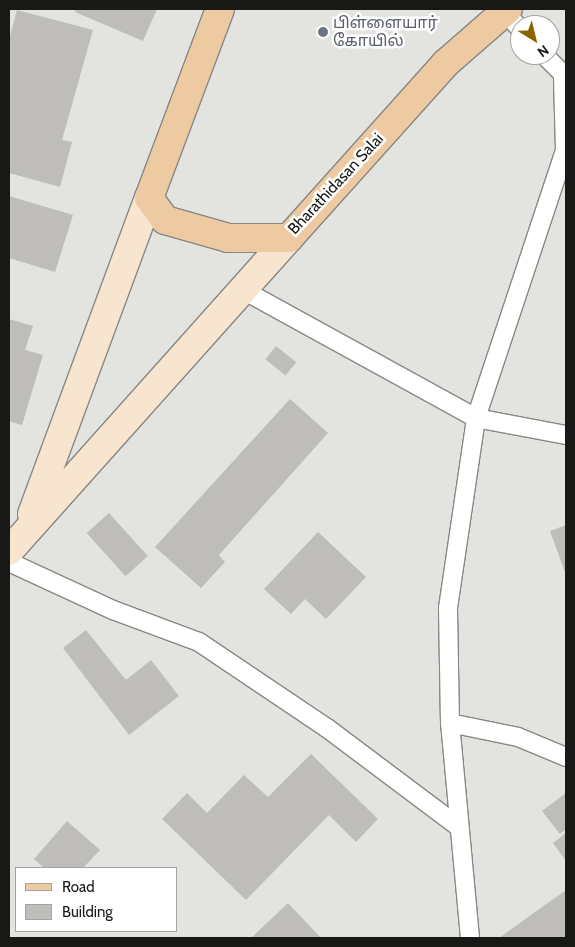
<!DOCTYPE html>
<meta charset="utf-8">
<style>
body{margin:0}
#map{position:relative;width:575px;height:947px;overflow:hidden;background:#e3e3df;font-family:Cabin,"Noto Sans Tamil",sans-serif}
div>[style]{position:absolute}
.building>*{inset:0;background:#bebdba;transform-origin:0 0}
.roads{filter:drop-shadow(1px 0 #888784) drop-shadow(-1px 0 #888784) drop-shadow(0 1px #888784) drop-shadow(0 -1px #888784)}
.lane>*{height:18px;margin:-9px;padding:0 9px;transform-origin:9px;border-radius:9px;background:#fff}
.secondary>*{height:28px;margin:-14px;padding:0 14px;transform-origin:14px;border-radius:14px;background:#f7e5d0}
.primary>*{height:28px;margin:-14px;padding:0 14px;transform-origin:14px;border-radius:14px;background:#eecaa2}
.dots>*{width:14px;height:14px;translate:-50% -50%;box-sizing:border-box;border:2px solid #fff;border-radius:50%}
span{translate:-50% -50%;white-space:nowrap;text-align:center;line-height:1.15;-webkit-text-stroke:5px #fff;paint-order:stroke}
.worship-label{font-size:16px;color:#5b616d}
.left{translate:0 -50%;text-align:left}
.street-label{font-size:16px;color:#181817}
.frame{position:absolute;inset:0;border:10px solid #181817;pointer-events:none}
.legend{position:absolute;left:15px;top:867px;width:162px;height:65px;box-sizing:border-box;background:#fff;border:1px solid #a3a3a2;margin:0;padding:6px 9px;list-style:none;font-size:15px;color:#181817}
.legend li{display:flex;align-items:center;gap:10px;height:25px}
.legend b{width:25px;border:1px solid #a3a3a2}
.north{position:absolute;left:510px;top:15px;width:50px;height:50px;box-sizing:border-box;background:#fff;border:1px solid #a3a3a2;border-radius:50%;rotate:144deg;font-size:14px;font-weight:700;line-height:20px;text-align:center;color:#181817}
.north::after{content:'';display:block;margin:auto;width:18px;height:22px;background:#896300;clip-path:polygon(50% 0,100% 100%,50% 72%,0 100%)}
</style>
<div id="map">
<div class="building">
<i style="clip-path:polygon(76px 9px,157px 9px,143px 41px,75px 12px)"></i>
<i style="clip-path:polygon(17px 10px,93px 30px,62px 140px,72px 142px,60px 187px,9px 173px,9px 40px)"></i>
<i style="clip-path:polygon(9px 196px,73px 215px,55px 272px,9px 258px)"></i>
<i style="clip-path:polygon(9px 319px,33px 326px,25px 350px,43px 355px,22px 425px,9px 421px)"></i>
<i style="left:276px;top:346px;width:26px;height:17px;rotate:39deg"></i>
<i style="clip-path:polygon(290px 399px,328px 433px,219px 555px,225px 562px,201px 588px,155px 547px)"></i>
<i style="left:109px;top:513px;width:58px;height:30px;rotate:48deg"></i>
<i style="clip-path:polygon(566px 525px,566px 575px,550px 531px)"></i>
<i style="clip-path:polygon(318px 532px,366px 577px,326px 619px,305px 599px,291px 614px,264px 589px)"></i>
<i style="clip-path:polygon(86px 630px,126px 680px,151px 660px,179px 696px,129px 735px,63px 648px)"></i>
<i style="clip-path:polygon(311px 754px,378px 819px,356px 842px,329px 815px,246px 900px,162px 819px,187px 793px,207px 813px,244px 775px,268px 797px)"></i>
<i style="clip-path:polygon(566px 793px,566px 829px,560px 834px,542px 811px)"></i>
<i style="clip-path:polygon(67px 821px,100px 850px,83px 868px,44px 868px,34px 859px)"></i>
<i style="clip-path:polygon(566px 833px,566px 861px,553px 843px)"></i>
<i style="clip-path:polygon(566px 890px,566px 938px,499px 938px)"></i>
<i style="clip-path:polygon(288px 903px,321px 938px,251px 938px)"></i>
</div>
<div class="roads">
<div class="lane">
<i style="left:504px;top:11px;width:24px;rotate:48deg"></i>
<i style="left:544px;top:55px;width:31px;rotate:45deg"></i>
<i style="left:243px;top:290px;width:266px;rotate:28.8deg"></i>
<i style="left:476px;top:418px;width:92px;rotate:10.7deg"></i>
<i style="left:9px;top:562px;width:115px;rotate:24.8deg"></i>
<i style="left:113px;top:610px;width:92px;rotate:20.4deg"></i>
<i style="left:199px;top:642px;width:154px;rotate:33.9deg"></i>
<i style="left:327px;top:728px;width:165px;rotate:36.9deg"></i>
<i style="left:450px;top:723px;width:69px;rotate:11.6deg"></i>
<i style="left:518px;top:737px;width:52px;rotate:22.6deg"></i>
<i style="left:470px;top:938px;width:216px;rotate:-95.3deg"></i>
<i style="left:450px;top:723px;width:115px;rotate:-91deg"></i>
<i style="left:448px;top:608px;width:192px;rotate:-81.6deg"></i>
<i style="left:476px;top:418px;width:282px;rotate:-71.6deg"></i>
<i style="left:565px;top:150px;width:73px;rotate:-91.6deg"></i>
</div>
<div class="secondary">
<i style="left:32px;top:514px;width:337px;rotate:-69.7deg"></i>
<i style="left:9px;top:551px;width:420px;rotate:-48.2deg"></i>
</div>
<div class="primary">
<i style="left:220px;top:9px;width:202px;rotate:110.6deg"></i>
<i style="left:149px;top:198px;width:27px;rotate:54deg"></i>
<i style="left:165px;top:220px;width:66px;rotate:15.9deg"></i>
<i style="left:228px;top:238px;width:61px"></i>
<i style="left:289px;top:238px;width:235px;rotate:-48.1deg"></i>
<i style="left:446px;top:63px;width:82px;rotate:-41.1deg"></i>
</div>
</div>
<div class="dots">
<i style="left:323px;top:32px;background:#6b7280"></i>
</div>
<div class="worship-label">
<span class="left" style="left:333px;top:32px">பிள்ளையார்<br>கோயில்</span>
</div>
<div class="street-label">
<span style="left:336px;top:184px;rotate:-47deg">Bharathidasan Salai</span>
</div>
<div class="frame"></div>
<ul class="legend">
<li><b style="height:6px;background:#eecaa2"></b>Road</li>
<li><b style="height:14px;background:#bebdba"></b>Building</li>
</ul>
<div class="north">N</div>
</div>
